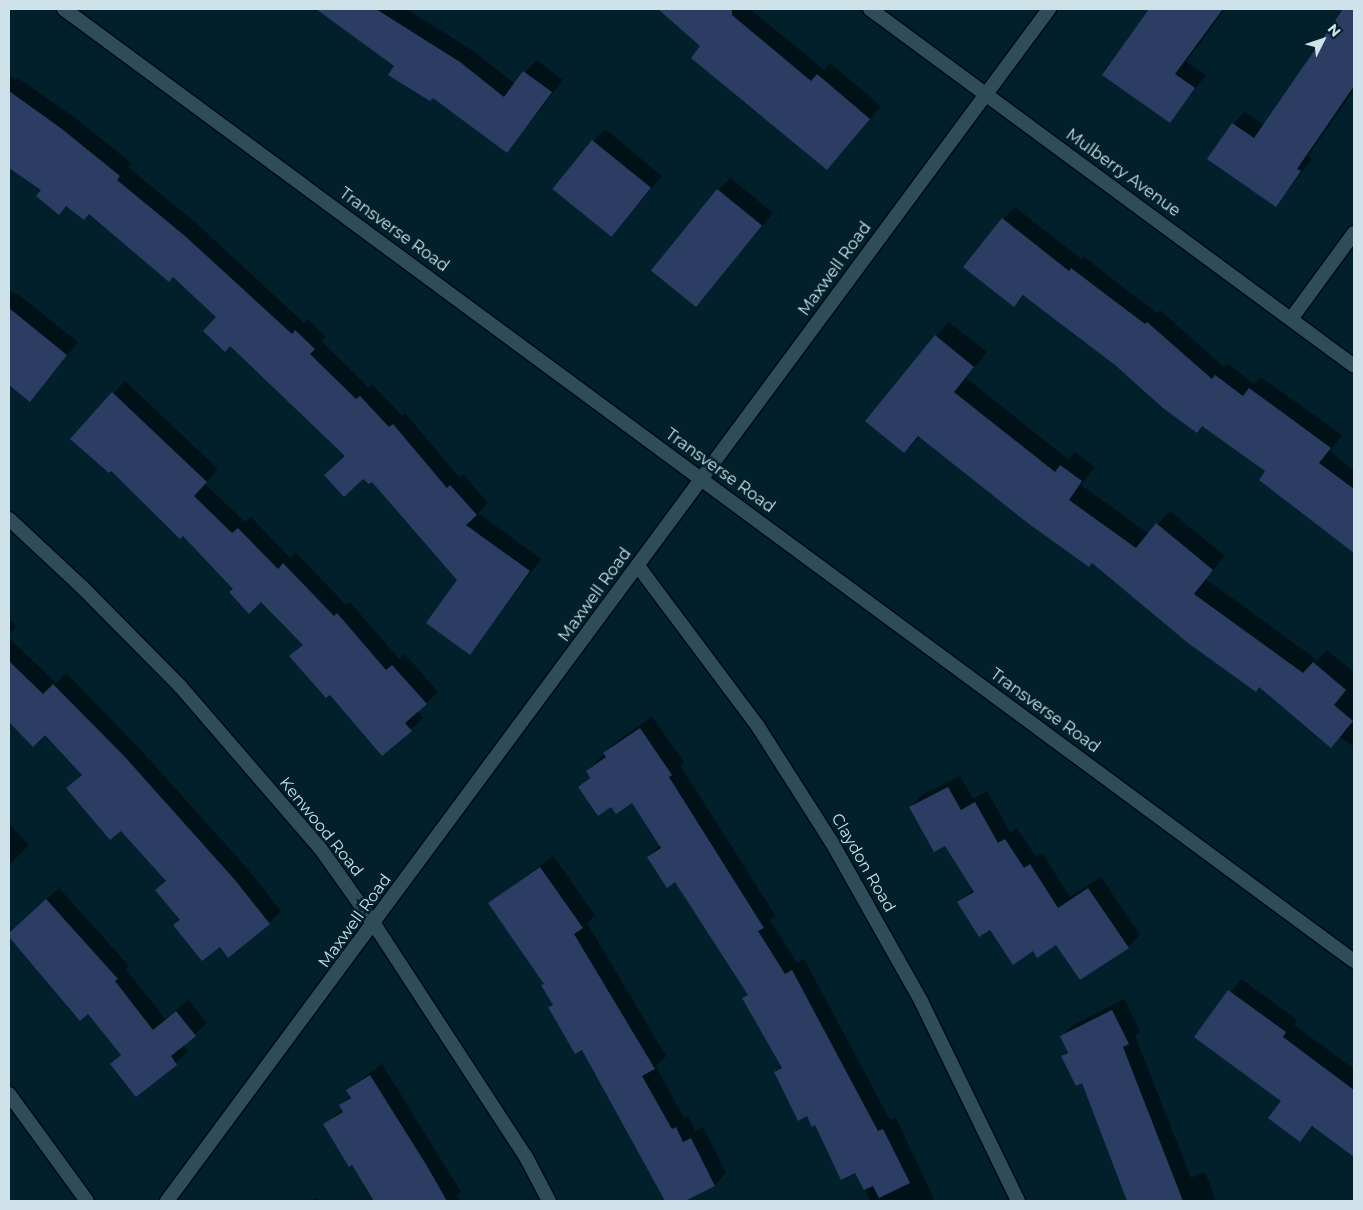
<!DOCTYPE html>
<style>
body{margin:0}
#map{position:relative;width:1363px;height:1210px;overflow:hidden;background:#01202c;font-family:Montserrat,sans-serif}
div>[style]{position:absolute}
.shadow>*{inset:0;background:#0007}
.building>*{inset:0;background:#2b3d62;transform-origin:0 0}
.roads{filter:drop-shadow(1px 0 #000811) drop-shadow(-1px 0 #000811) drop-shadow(0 1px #000811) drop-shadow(0 -1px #000811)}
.minor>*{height:14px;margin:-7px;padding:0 7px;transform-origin:7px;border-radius:7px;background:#2e4c5a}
span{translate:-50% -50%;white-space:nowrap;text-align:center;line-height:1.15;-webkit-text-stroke:5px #01202c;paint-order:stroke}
.street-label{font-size:16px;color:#cfe1e9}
.frame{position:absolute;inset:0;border:10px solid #cfe1e9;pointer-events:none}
.north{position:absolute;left:1298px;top:15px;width:50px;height:50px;-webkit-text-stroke:4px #01202c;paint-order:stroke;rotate:49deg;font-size:14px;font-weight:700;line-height:20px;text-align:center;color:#cfe1e9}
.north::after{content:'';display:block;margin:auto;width:18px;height:22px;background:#cfe1e9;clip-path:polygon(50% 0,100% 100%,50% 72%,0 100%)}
</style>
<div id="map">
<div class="shadow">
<i style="clip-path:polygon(318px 9px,406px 9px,472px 50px,515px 84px,536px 60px,563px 80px,507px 152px)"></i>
<i style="clip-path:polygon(660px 9px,750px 9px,824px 70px,830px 63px,881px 106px,839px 156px)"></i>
<i style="clip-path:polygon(1154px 9px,1225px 9px,1186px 62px,1206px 75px,1170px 121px,1104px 75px)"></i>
<i style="clip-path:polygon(1345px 9px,1354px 9px,1354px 90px,1308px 156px,1312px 159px,1276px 206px,1233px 124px,1245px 112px,1264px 125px)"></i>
<i style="clip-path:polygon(9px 76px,16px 80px,18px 78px,74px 117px,131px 163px,128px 167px,197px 224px,304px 323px,308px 319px,326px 337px,321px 341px,369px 388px,373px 385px,402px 416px,405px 413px,459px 477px,463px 474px,488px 503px,478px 513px,541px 559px,470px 653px,459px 580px,372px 480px,218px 316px,173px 275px,89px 213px,67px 206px,59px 214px,43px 190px,9px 167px)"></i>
<i style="clip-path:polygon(605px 129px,662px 176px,612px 235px,593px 141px)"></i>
<i style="clip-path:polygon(730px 178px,773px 213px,697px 305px,718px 190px)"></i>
<i style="clip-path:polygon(1015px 207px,1081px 259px,1084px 257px,1157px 313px,1160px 310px,1224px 367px,1228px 364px,1254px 384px,1261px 377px,1342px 435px,1330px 451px,1354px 471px,1354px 551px,1267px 471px,1203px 425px,1197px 431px,1025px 295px,1014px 306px,1003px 219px)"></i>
<i style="clip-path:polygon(9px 291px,19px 295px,78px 342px,30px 400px,9px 383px)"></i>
<i style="clip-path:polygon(949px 322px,987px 352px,966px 378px,1068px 459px,1075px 452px,1095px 467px,1081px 485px,1149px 534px,1170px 511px,1225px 556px,1206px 579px,1317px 660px,1327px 650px,1354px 672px,1354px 747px,1340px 737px,1331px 746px,1260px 686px,920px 436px,904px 452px,936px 336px)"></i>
<i style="clip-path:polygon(125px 381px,218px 469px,205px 484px,245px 522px,251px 517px,290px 558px,295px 552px,346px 605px,350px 602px,399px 659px,405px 654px,438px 692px,417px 711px,423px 718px,382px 755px,330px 693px,291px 656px,304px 644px,261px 600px,234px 588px,183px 534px,72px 439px)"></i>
<i style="clip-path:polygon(9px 619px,16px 626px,9px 634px)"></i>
<i style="clip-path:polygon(9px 638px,56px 683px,66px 673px,137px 746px,247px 868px,281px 911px,269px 923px,220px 946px,181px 919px,167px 880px,121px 829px,68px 788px,82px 774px,46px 733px,9px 708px)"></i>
<i style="clip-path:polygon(652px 717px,684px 762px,680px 765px,775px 915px,770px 920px,797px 963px,804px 959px,890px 1120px,896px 1118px,935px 1201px,870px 1201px,856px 1171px,775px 1072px,782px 1066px,744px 999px,749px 994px,676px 881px,648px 857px,660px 845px,632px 801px,612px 805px,579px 787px,590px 776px,587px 771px,617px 741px)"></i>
<i style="clip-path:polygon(960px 776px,973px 799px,987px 791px,1010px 832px,1017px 828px,1036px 857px,1042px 853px,1070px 897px,1101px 877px,1140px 935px,1128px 947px,1057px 943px,991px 928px,959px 903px,974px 889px,946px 844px,910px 807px,922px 795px)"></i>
<i style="clip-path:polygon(9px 824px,29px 845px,9px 865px)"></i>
<i style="clip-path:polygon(553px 856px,595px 915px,587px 923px,666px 1056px,656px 1066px,684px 1118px,688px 1116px,695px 1131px,703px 1127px,726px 1173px,714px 1185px,682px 1201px,667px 1201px,583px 1048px,549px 1007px,553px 1003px,545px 983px,490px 903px)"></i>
<i style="clip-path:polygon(59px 888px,129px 966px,126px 969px,165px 1019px,189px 1000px,207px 1023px,183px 1045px,188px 1052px,136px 1096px,111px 1064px,121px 1054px,89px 1012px,80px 1019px,9px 936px)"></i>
<i style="clip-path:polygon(1241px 979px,1297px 1020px,1294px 1025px,1354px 1069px,1354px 1145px,1348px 1151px,1314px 1126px,1300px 1140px,1282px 1101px,1196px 1037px)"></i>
<i style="clip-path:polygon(1124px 999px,1140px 1031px,1135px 1036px,1191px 1178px,1205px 1172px,1216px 1201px,1130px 1201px,1082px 1082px,1063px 1056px,1068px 1050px,1061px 1037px,1073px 1025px)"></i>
<i style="clip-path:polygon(382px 1064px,461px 1192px,457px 1196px,460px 1201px,375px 1201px,325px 1124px,343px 1108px,341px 1105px,351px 1095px,347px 1090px)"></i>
<i style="clip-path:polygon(316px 1198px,318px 1201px,310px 1201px)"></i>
</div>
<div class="building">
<i style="clip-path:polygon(316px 9px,376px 9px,460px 62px,504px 97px,523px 71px,552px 92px,507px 153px,433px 98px,430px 101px,388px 75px,394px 66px)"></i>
<i style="clip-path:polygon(658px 9px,732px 9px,732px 15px,811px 81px,817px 74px,870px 119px,827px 170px,691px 58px,700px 46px)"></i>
<i style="clip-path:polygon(1149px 9px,1223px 9px,1175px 74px,1195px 88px,1170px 123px,1102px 75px)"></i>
<i style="clip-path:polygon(1343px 9px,1354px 9px,1354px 86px,1297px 169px,1301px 171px,1276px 207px,1207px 159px,1232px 123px,1254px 138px)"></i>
<i style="clip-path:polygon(9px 91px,62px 129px,120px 176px,117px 180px,185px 236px,292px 334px,295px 330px,315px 349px,310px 354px,356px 399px,360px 396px,389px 427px,393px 424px,447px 488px,450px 485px,477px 515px,466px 525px,530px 571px,470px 655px,426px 623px,457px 580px,372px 482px,369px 484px,363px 479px,344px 497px,324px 475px,345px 456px,230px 346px,225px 352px,203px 331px,216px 317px,173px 277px,169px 282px,89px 214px,84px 220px,66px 206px,59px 215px,36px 196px,41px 190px,9px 168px)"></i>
<i style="left:592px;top:140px;width:76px;height:63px;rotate:39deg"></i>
<i style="left:717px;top:189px;width:58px;height:105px;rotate:39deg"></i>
<i style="clip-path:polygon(1002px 218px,1069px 271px,1071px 268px,1145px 324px,1147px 322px,1212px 379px,1215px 375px,1243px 396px,1249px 388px,1331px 448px,1319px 463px,1354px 489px,1354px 553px,1259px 480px,1265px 471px,1202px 426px,1197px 433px,1163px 408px,1116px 366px,1023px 295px,1014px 307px,963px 267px)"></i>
<i style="clip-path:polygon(9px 308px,67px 355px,30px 402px,9px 385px)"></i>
<i style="clip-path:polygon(935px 335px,974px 367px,954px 392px,1055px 472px,1060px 465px,1082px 481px,1069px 500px,1136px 548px,1156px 523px,1213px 570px,1194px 594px,1303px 673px,1313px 662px,1346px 690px,1334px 705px,1353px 721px,1331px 748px,1259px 687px,1256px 692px,1188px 643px,1092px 563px,1089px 567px,1029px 524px,918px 436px,904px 453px,865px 421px)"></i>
<i style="clip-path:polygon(112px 392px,207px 482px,194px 496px,232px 533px,238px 528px,278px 569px,283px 563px,334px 616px,337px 613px,386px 670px,392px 665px,427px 704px,405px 723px,412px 731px,382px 756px,330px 695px,326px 698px,289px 656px,303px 645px,261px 602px,249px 614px,229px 592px,233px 589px,183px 536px,180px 539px,111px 471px,109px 473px,70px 439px)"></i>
<i style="clip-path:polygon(9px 661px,43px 694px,53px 684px,125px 757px,235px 880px,270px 924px,228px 958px,220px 947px,202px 961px,173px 925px,180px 920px,155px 890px,166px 881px,121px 831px,110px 840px,66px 788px,82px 775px,45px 735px,33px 747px,9px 722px)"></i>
<i style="clip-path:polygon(640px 728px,672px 775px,669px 777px,764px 928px,758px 931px,785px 974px,792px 970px,878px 1131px,883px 1129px,910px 1183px,879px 1198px,873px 1186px,864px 1190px,855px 1173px,841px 1180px,815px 1125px,812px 1127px,807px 1116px,798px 1121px,774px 1072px,782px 1068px,742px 998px,748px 995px,675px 882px,667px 888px,647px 857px,661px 848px,632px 803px,616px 814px,611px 807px,598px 816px,578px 787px,590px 778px,586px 771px,606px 757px,603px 753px)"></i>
<i style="clip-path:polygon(948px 787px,961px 810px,975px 802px,998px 843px,1005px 839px,1024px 868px,1030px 864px,1058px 908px,1088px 888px,1129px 948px,1080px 980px,1056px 945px,1037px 958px,1033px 951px,1013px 965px,990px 930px,979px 937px,957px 902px,974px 892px,945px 846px,934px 852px,909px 807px)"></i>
<i style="clip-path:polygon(540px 867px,583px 928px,574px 934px,655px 1069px,642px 1076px,672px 1129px,676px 1127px,683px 1142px,691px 1138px,715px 1186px,685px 1201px,665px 1201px,582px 1050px,575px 1054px,548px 1007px,553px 1005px,541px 985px,544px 984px,488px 903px)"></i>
<i style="clip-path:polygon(46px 899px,118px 979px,115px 981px,153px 1030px,176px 1011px,196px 1036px,171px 1056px,177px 1065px,136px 1097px,110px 1064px,121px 1055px,88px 1014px,80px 1021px,9px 937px,9px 933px)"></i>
<i style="clip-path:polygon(1228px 990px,1286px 1032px,1283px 1037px,1354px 1090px,1354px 1157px,1312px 1126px,1300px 1142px,1268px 1118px,1281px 1101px,1194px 1037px)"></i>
<i style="clip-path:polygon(1112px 1010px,1129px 1044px,1123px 1047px,1183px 1201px,1127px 1201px,1082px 1083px,1076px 1086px,1061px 1056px,1068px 1053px,1060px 1036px)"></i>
<i style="clip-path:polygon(370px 1075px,427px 1166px,447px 1201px,374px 1201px,352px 1165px,349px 1167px,323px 1124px,343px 1112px,339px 1105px,351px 1098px,346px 1090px)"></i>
</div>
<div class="roads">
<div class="minor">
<i style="left:64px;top:9px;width:1603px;rotate:36.43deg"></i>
<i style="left:870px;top:9px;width:601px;rotate:36.41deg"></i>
<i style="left:1291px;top:319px;width:107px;rotate:-53.8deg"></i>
<i style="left:9px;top:519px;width:101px;rotate:43deg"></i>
<i style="left:83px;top:588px;width:138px;rotate:45.3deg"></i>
<i style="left:180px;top:686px;width:214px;rotate:49.2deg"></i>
<i style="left:320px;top:848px;width:93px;rotate:54.6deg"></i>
<i style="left:374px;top:924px;width:278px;rotate:56.9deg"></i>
<i style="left:526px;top:1157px;width:50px;rotate:62.4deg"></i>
<i style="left:638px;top:566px;width:199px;rotate:53.2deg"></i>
<i style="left:757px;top:725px;width:138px;rotate:57.5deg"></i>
<i style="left:831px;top:841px;width:184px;rotate:60.6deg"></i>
<i style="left:921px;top:1001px;width:222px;rotate:64.1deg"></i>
<i style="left:9px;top:1094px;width:132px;rotate:53.9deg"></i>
<i style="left:167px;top:1201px;width:1483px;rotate:-53.5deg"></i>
</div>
</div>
<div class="street-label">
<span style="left:1123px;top:173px;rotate:36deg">Mulberry Avenue</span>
<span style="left:394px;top:230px;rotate:36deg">Transverse Road</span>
<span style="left:835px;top:269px;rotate:-54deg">Maxwell Road</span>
<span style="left:720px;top:471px;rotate:36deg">Transverse Road</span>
<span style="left:595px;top:595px;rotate:-54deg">Maxwell Road</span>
<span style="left:1045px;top:711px;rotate:36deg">Transverse Road</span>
<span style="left:321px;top:827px;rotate:51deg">Kenwood Road</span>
<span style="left:863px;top:863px;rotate:60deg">Claydon Road</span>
<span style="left:355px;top:921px;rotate:-54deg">Maxwell Road</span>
</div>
<div class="frame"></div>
<div class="north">N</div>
</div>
